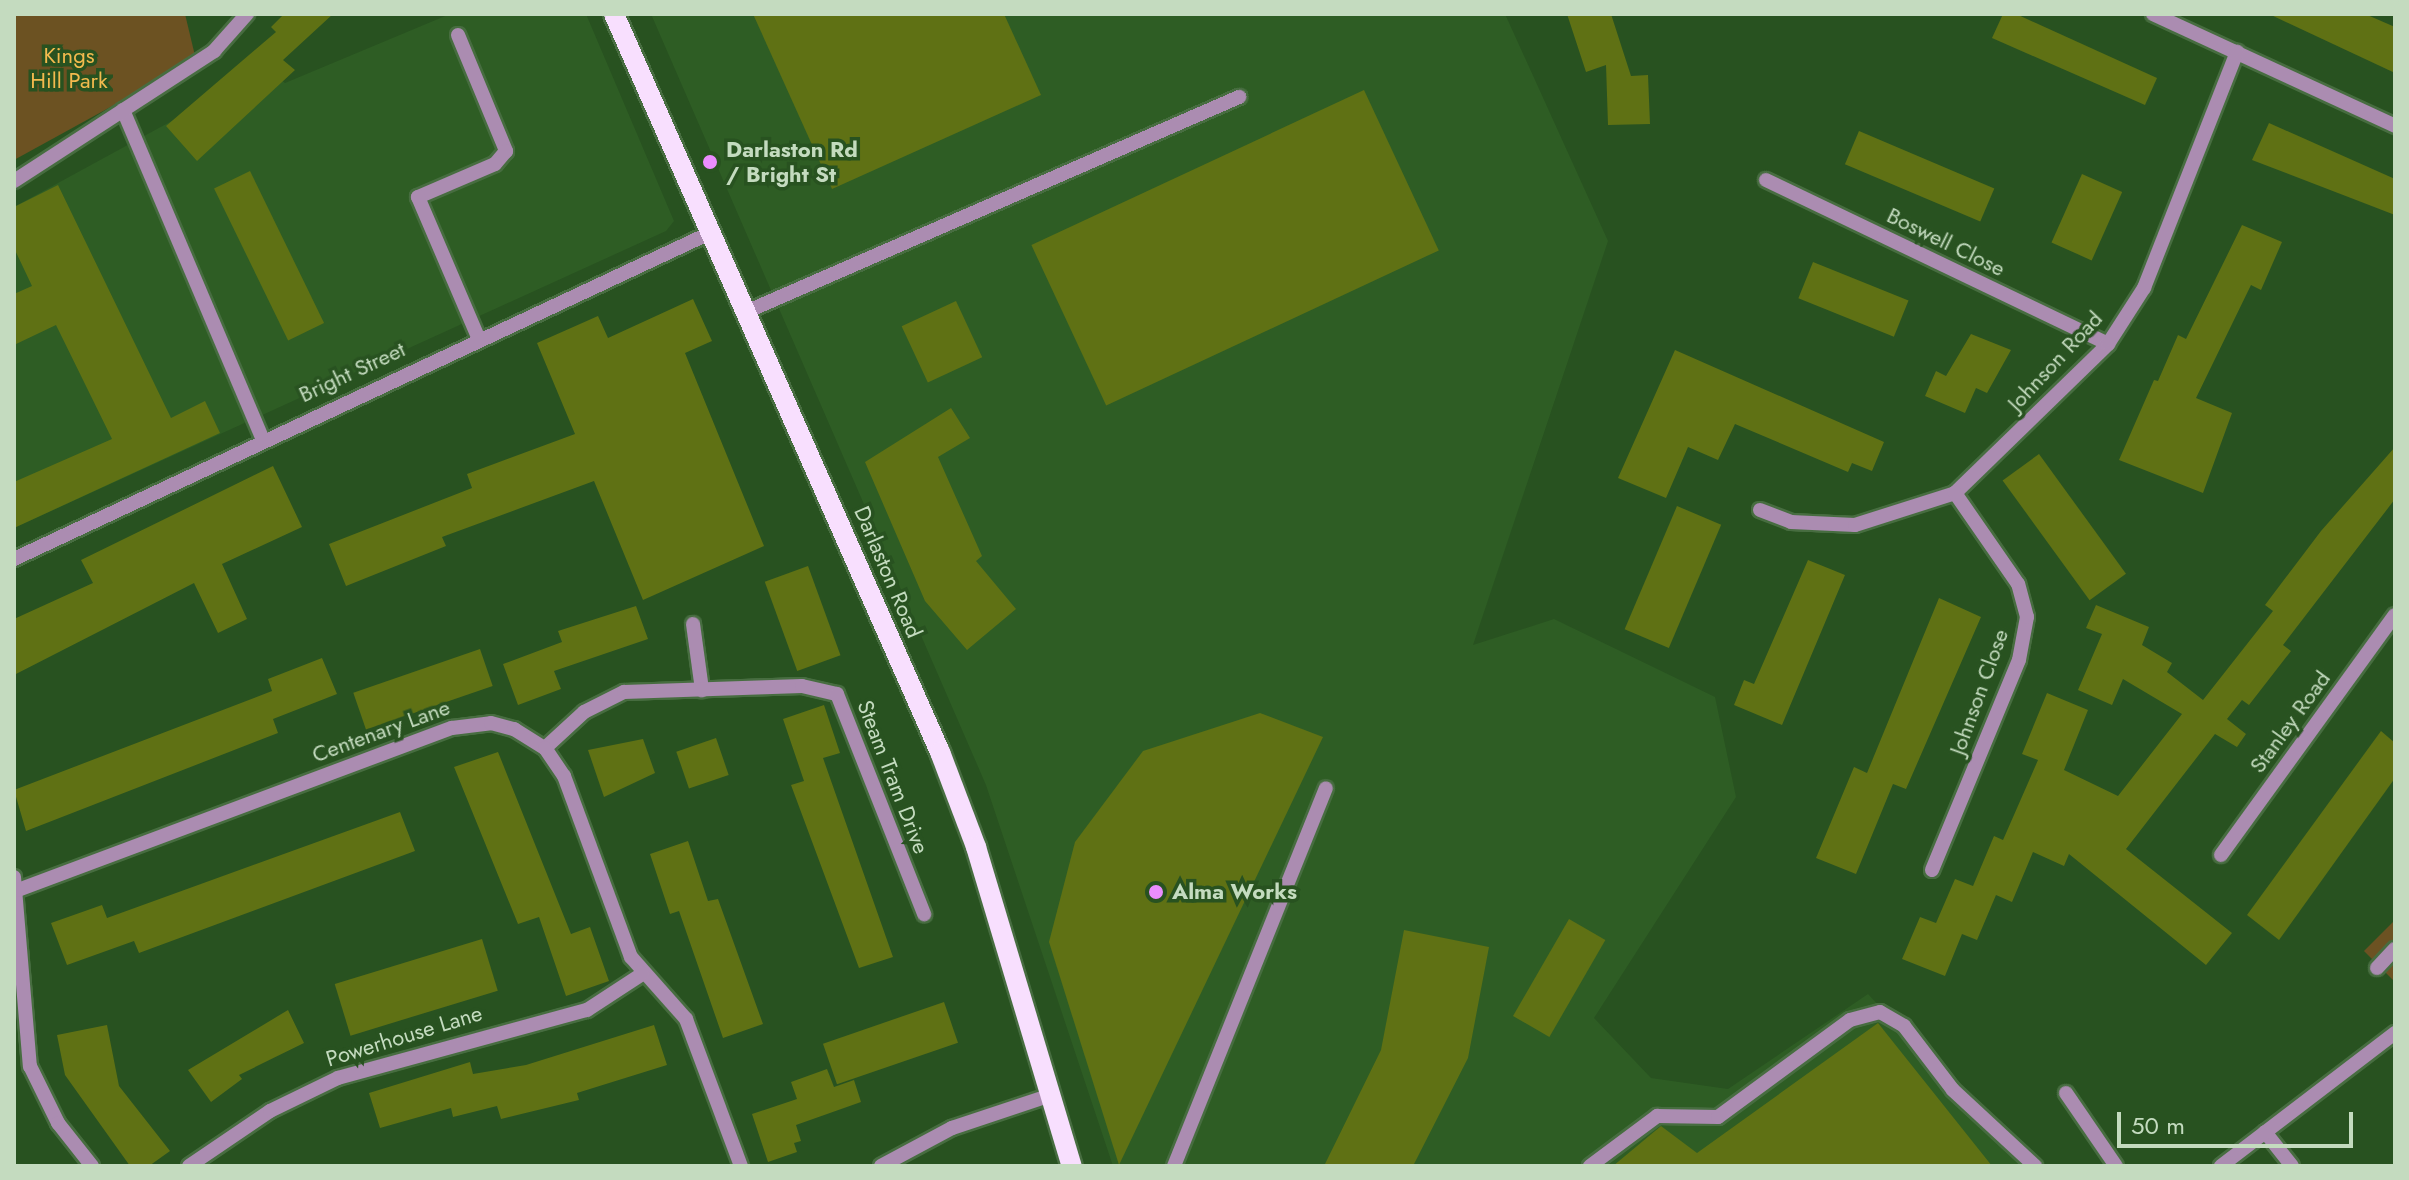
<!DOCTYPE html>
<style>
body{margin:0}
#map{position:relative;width:2409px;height:1180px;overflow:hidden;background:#285220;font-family:Jost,sans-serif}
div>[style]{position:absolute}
.built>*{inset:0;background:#2e5d24}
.green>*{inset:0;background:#6c5222}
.building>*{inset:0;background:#5f7114;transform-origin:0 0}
.roads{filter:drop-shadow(2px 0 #476d40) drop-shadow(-2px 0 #476d40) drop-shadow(0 2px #476d40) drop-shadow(0 -2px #476d40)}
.minor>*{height:14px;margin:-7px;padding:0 7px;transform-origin:7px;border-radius:7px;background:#ab8cb1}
.major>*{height:20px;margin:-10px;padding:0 10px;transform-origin:10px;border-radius:10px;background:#f8dffe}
.dots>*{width:22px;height:22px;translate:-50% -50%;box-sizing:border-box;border:4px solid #285220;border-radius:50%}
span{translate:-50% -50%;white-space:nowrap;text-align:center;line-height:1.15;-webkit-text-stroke:7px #285220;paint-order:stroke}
.park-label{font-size:22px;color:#f3ba4e}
.poi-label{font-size:22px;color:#c4dbbf;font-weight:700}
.left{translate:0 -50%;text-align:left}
.street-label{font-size:22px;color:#c4dbbf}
.frame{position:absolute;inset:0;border:16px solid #c4dbbf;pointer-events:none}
.scale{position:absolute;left:2117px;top:1112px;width:236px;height:36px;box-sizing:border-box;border:4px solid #c4dbbf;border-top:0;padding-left:10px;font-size:24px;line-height:28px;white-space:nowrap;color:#c4dbbf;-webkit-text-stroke:6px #285220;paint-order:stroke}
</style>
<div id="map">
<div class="built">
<i style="clip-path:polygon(450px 14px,586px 14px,674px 221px,666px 231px,14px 528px,14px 207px,223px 93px,258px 61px,285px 83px)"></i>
<i style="clip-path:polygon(651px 14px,1505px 14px,1608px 241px,1473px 645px,1554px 619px,1715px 697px,1736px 797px,1594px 1018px,1651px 1078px,1728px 1089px,1868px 994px,2029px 1166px,1113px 1166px,986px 785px)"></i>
</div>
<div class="green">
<i style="clip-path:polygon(14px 14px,185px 14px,196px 60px,14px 160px)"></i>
<i style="clip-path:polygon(2395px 920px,2395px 982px,2364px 951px)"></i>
</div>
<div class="building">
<i style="clip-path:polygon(284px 14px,333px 14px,283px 60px,295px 70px,197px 161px,166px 126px,276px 32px,271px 27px)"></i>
<i style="clip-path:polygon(753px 14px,1004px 14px,1041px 95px,832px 189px)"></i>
<i style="clip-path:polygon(1567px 14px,1611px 14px,1631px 76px,1648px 75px,1650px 124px,1608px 125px,1606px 65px,1586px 72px)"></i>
<i style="clip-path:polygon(2003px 14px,2016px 14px,2157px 78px,2145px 105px,1992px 38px)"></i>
<i style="clip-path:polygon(2269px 14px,2365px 14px,2395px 27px,2395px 73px)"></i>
<i style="left:1364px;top:90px;width:177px;height:367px;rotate:65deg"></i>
<i style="clip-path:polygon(2269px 123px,2395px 179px,2395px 215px,2252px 160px)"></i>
<i style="left:1859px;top:131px;width:147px;height:36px;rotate:23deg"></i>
<i style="left:250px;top:171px;width:169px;height:40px;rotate:64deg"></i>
<i style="left:2082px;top:174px;width:44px;height:75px;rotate:24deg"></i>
<i style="clip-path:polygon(58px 185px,171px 418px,205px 401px,220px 433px,14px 528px,14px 482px,112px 439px,56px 325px,14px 345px,14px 294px,32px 286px,14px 248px,14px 207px)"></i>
<i style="clip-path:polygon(2242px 225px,2282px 242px,2261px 290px,2251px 285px,2196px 398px,2232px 413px,2203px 493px,2119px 460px,2154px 380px,2158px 381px,2178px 335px,2186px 339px)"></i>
<i style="left:1813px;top:262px;width:103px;height:39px;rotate:22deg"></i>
<i style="clip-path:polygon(693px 299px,712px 341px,685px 353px,764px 546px,643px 600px,594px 481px,442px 537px,446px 546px,346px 586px,329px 544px,472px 488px,467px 474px,575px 434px,537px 343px,598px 316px,608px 338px)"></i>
<i style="left:956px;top:301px;width:62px;height:60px;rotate:65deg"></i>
<i style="clip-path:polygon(1971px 334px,2011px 350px,1987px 393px,1976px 388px,1965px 413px,1925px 396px,1936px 371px,1946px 376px)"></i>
<i style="clip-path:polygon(1675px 350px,1884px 442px,1872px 471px,1852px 463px,1848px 472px,1735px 424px,1718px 460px,1688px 447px,1666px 498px,1618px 478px)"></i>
<i style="clip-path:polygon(951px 408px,970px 438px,938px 457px,982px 556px,976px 561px,1016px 609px,967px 650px,925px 601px,865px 462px)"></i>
<i style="clip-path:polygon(2395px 447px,2395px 499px,2283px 645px,2291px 651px,2249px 705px,2242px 700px,2227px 719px,2246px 734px,2237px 747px,2215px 734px,2126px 849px,2232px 933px,2206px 965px,2069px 854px,2064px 866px,2033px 852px,2012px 902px,1996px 895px,1977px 940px,1962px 934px,1945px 976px,1902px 959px,1920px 917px,1936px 923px,1955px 879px,1973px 886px,1994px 836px,2003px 840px,2038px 760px,2022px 754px,2047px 693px,2088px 710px,2064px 770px,2118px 796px,2182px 714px,2123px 679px,2112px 705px,2078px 690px,2102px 634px,2086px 628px,2096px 605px,2149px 627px,2142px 645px,2172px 663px,2167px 672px,2203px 700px,2273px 611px,2265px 605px,2321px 531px)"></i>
<i style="left:2039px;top:454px;width:148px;height:45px;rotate:54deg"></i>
<i style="clip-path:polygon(273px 466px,302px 527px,222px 564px,247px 619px,218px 633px,194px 583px,14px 675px,14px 619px,93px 583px,81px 560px)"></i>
<i style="left:1677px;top:506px;width:48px;height:134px;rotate:23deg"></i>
<i style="clip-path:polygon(1808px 560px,1845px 575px,1782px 725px,1734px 705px,1744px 680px,1754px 684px)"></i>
<i style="left:808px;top:566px;width:95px;height:46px;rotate:70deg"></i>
<i style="clip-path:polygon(1939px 598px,1981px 617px,1906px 789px,1893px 784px,1856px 874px,1816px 858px,1854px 767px,1867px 773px)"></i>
<i style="clip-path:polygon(636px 606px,648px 639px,554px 671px,561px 689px,518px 705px,503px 664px,562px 642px,558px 631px)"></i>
<i style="left:480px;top:649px;width:39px;height:134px;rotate:71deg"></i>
<i style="clip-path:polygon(322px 658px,337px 694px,273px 719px,278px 733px,26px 831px,14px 790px,272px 691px,268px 679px)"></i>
<i style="clip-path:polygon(824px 705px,840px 753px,823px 758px,893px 957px,859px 968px,791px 785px,804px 781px,783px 719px)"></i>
<i style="clip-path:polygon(1260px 713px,1323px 737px,1119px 1165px,1049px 942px,1075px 842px,1143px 751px)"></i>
<i style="clip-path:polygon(2381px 731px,2395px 743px,2395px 778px,2279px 940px,2247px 915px)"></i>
<i style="left:716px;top:738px;width:39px;height:42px;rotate:71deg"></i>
<i style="clip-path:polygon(643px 739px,655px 773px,604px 797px,588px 750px)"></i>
<i style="clip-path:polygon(498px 752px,571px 934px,590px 927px,609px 981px,566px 996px,539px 917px,518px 924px,454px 767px)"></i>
<i style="clip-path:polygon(400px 812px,415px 851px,139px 953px,134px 941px,67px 965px,51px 923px,102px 905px,107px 918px)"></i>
<i style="clip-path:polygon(688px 841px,708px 901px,718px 899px,763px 1024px,723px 1038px,679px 911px,670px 914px,650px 854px)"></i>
<i style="left:1569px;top:919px;width:42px;height:112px;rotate:30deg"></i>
<i style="clip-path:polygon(1404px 930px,1489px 947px,1468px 1058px,1413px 1166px,1324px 1166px,1381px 1050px)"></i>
<i style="left:482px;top:939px;width:54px;height:154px;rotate:73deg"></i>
<i style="left:944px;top:1002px;width:43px;height:128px;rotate:71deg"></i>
<i style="clip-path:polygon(288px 1010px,304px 1043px,239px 1075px,242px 1079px,211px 1102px,188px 1070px)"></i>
<i style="clip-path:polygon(1878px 1023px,1992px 1166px,1613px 1166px,1661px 1126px,1697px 1153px)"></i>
<i style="clip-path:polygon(107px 1025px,119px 1086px,170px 1151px,149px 1166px,130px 1166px,65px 1075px,57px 1035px)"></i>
<i style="clip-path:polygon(654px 1025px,667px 1065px,577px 1093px,579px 1100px,501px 1119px,497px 1106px,453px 1117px,451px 1108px,380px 1128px,369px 1093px,470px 1062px,473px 1074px,526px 1065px)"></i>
<i style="clip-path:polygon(827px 1069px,834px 1087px,854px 1080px,861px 1102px,796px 1125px,801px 1141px,794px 1143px,797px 1152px,768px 1162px,752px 1114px,797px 1099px,791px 1082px)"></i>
</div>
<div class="roads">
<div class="minor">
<i style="left:2153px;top:14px;width:267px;rotate:24.8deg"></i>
<i style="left:458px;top:35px;width:126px;rotate:67.5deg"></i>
<i style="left:506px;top:151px;width:17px;rotate:130deg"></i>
<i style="left:495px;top:164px;width:84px;rotate:156.8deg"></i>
<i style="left:418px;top:197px;width:155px;rotate:66.8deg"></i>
<i style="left:123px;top:110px;width:356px;rotate:67deg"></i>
<i style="left:1766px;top:180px;width:379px;rotate:25.6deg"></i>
<i style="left:14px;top:181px;width:239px;rotate:-33deg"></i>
<i style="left:214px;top:51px;width:50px;rotate:-48.3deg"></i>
<i style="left:748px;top:311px;width:536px;rotate:-23.55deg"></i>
<i style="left:1760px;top:510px;width:33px;rotate:21deg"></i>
<i style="left:1791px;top:522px;width:64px;rotate:2.7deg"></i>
<i style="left:1855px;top:525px;width:105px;rotate:-17.7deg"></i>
<i style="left:1955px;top:493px;width:214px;rotate:-44.2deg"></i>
<i style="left:2108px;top:344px;width:67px;rotate:-57.3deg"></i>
<i style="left:2144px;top:288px;width:254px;rotate:-68.5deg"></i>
<i style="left:14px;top:559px;width:771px;rotate:-25.1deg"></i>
<i style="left:693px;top:624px;width:67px;rotate:82.2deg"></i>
<i style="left:545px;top:748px;width:53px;rotate:-42.7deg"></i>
<i style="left:584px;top:712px;width:45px;rotate:-26.6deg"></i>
<i style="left:624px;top:692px;width:178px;rotate:-1.9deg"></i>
<i style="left:802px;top:686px;width:36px;rotate:13deg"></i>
<i style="left:837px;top:694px;width:237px;rotate:68.4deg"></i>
<i style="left:2221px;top:855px;width:296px;rotate:-54.1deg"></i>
<i style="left:1932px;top:870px;width:227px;rotate:-67.5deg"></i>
<i style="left:2019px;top:660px;width:44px;rotate:-79.5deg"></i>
<i style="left:2027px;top:617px;width:34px;rotate:-105deg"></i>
<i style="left:2018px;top:584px;width:111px;rotate:-124.7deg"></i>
<i style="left:14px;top:877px;width:190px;rotate:85.2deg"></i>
<i style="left:30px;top:1066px;width:64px;rotate:63.8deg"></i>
<i style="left:58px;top:1123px;width:55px;rotate:51.7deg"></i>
<i style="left:18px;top:890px;width:463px;rotate:-20.5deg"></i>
<i style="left:452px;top:728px;width:39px;rotate:-7deg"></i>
<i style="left:491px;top:723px;width:24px;rotate:15deg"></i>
<i style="left:514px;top:729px;width:36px;rotate:32deg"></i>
<i style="left:545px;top:748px;width:34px;rotate:56deg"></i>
<i style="left:564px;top:776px;width:193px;rotate:69.7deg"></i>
<i style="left:631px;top:957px;width:83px;rotate:48.4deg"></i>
<i style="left:686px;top:1019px;width:157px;rotate:69.5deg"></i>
<i style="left:2377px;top:968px;width:26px;rotate:-47deg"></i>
<i style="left:2066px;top:1093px;width:88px;rotate:55.6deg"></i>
<i style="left:2265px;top:1132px;width:43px;rotate:51.5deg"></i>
<i style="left:189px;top:1166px;width:98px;rotate:-34.2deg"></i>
<i style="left:270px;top:1111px;width:76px;rotate:-25.9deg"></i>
<i style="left:338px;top:1078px;width:258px;rotate:-15.3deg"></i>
<i style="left:587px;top:1010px;width:66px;rotate:-33.2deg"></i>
<i style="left:881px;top:1166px;width:81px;rotate:-28.2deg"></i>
<i style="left:952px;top:1128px;width:104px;rotate:-18.4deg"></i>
<i style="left:1174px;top:1166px;width:407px;rotate:-68.1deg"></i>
<i style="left:1590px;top:1166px;width:84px;rotate:-36.7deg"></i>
<i style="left:1657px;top:1116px;width:61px;rotate:0.9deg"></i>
<i style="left:1718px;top:1117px;width:164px;rotate:-36.3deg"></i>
<i style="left:1850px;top:1020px;width:31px;rotate:-15deg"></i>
<i style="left:1880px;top:1012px;width:28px;rotate:30deg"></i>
<i style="left:1904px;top:1026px;width:81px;rotate:52.6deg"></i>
<i style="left:1953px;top:1090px;width:112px;rotate:42.8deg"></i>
<i style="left:2221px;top:1166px;width:219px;rotate:-37.4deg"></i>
</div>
<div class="major">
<i style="left:614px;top:14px;width:807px;rotate:66.17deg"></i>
<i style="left:940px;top:752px;width:102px;rotate:69.2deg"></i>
<i style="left:976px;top:847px;width:333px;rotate:73.3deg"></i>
</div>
</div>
<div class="dots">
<i style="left:710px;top:162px;background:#ea8dfd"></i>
<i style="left:1156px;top:892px;background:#ea8dfd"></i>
</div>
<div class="park-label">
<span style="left:69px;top:68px">Kings<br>Hill Park</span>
</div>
<div class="poi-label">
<span class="left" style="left:726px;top:162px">Darlaston Rd<br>/ Bright St</span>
<span class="left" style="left:1172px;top:892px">Alma Works</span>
</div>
<div class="street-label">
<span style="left:1946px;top:242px;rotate:26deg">Boswell Close</span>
<span style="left:2055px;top:361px;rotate:-47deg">Johnson Road</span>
<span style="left:352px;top:372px;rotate:-25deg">Bright Street</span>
<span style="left:888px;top:572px;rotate:67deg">Darlaston Road</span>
<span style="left:1979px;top:692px;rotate:-70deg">Johnson Close</span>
<span style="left:2290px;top:722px;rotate:-54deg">Stanley Road</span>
<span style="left:381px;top:731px;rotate:-20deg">Centenary Lane</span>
<span style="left:893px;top:777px;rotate:69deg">Steam Tram Drive</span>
<span style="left:404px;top:1036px;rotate:-17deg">Powerhouse Lane</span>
</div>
<div class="frame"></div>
<div class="scale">50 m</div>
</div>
